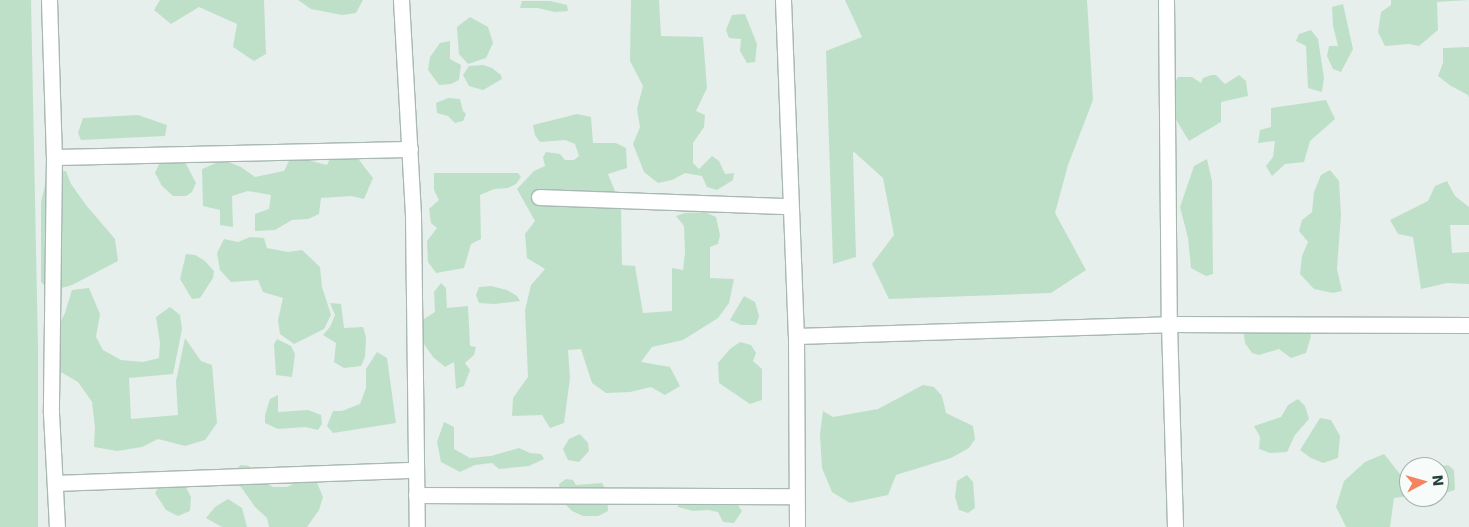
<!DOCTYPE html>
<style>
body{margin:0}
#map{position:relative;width:1469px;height:527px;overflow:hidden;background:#e6efeb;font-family:"DejaVu Sans",sans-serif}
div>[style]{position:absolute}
.green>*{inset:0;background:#bfe0c8}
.roads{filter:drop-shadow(1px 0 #a8b8b2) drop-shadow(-1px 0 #a8b8b2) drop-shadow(0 1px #a8b8b2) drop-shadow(0 -1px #a8b8b2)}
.street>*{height:15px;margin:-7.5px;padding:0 7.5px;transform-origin:7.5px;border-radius:7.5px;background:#fff}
span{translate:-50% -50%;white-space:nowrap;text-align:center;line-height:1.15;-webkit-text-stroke:4.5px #f7fbf9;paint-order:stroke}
.north{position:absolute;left:1399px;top:457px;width:50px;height:50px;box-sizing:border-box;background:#f7fbf9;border:1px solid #a3b1ad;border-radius:50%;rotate:84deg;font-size:14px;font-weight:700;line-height:20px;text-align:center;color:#24423a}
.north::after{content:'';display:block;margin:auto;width:18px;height:22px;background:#f4845f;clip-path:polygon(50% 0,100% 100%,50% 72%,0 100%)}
</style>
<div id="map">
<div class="green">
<i style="clip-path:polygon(0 0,31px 0,38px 349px,38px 527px,0 527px)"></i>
<i style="clip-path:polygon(160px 0,264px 0,266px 54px,254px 61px,233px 47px,237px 24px,199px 7px,171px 24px,154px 10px)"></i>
<i style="clip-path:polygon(298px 0,363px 0,356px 13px,342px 15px,311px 9px)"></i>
<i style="clip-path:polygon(631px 0,659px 0,661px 36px,703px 37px,707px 88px,696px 111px,705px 115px,704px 127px,693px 143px,693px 163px,699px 169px,712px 156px,719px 161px,725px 174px,734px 173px,733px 180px,717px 190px,707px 187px,702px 176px,685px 173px,672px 180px,658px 183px,644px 172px,633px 144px,640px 127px,637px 109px,643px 86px,630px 61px)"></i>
<i style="clip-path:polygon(845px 0,1087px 0,1093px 100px,1068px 165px,1055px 213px,1086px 270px,1051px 293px,889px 299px,872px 264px,894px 235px,883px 178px,853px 151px,856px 257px,833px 264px,826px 51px,862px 37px)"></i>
<i style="clip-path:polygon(1391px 0,1469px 0,1437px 2px,1438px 30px,1419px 46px,1409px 44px,1385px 46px,1378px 32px,1381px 12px,1391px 5px)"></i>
<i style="clip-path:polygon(522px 1px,550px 1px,567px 5px,568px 11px,555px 12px,538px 8px,520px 8px)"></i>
<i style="clip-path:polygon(1343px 4px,1353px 49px,1341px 72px,1333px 69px,1327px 56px,1329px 46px,1338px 46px,1333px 26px,1332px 7px)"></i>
<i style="clip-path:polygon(745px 14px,757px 44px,755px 62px,747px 63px,740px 51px,741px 39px,729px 38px,726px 30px,732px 15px)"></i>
<i style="clip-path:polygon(470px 17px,488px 27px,493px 43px,486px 58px,468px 64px,459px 54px,457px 27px)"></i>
<i style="clip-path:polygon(1311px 30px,1318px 39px,1324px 78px,1322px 92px,1308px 88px,1306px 46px,1296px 41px,1299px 34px)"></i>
<i style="clip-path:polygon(450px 41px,450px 59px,461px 65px,459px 80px,451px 84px,439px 85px,428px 70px,430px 57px,440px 43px)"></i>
<i style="clip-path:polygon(1469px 47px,1469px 98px,1468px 95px,1451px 86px,1438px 76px,1443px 63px,1443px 48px)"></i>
<i style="clip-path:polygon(483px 65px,492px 68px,501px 75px,502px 79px,483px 90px,469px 86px,463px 75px,469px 66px)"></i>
<i style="clip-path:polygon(1211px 75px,1216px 75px,1225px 84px,1239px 75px,1246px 81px,1248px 96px,1221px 102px,1221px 122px,1189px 141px,1175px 118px,1174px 84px,1178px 77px,1192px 77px,1201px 83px,1203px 78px)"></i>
<i style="clip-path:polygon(448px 98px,460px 99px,463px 111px,466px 114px,463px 121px,455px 123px,448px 116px,437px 113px,436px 103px)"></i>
<i style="clip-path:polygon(1326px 100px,1335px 119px,1310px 141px,1304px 162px,1285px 164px,1272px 176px,1266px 166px,1273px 157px,1275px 141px,1258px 143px,1260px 130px,1271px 127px,1271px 108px)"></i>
<i style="clip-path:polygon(577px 114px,591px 117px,593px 143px,616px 143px,626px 148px,627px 168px,608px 174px,621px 206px,622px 265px,635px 266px,643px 313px,672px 311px,672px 268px,683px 270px,685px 253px,684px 226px,676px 216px,685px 213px,705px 212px,716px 217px,720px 235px,718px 244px,710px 247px,710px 278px,734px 279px,729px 303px,718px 318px,683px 340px,652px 347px,641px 362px,670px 367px,680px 386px,665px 395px,651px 387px,630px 392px,606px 393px,592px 383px,581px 349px,568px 350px,570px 378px,564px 423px,550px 428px,542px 415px,512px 416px,513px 398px,528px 377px,525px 310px,531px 285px,545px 269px,527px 258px,525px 234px,535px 221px,517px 189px,534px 171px,545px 166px,543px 157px,546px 152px,560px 154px,565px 160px,574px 160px,579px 156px,575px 144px,565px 140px,540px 142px,535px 135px,533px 125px)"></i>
<i style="clip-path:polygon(138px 115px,167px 125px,165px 136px,81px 140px,78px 133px,83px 118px)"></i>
<i style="clip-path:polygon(333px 151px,356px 156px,373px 178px,364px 199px,351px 196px,321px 198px,319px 214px,308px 219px,292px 220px,275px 230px,255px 231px,255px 214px,269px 209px,271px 195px,248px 191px,232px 196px,233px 227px,220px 225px,220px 210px,203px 206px,202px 169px,223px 160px,241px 167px,255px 177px,284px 171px,291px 157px,304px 156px,311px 161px,327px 165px)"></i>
<i style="clip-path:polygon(1207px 159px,1212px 181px,1213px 274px,1206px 276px,1191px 268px,1188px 238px,1180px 207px,1194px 166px)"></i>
<i style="clip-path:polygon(161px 160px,184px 160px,196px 183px,192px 192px,186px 196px,173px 196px,162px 186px,155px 173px)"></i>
<i style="clip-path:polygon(1330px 170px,1339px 181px,1341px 215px,1337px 269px,1342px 291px,1333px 293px,1314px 289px,1300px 274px,1302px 256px,1308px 242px,1299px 231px,1302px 220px,1312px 212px,1314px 192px,1321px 175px)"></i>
<i style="clip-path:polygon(66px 171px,71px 184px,86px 205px,115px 239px,118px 261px,72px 285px,51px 291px,41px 282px,41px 202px,48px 172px)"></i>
<i style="clip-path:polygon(434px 173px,518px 173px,521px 177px,516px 184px,508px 188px,494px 189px,480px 195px,481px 239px,471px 244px,464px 268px,436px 273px,428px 262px,427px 241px,437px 228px,431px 223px,429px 209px,439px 200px,434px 190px)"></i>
<i style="clip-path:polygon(1447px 181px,1455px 196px,1469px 207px,1469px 225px,1450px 225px,1452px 253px,1469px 252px,1469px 284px,1447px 283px,1421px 289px,1413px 237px,1398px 234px,1390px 220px,1428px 201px,1435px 186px)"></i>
<i style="clip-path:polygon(250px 237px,264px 238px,267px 248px,288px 252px,302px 250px,320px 267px,322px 287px,331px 315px,324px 329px,294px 344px,280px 334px,278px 320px,283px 298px,263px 292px,258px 280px,231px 282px,220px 270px,217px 253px,224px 239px,238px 242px)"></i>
<i style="clip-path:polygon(186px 254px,195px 255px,205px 261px,214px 271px,213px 278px,200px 298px,192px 299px,180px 279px)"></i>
<i style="clip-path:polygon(441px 283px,446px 288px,447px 308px,468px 306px,470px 346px,476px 347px,474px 355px,465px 363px,470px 370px,464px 386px,456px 389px,454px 362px,445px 367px,433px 357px,417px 334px,424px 319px,435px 312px,434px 292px)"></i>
<i style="clip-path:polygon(491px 286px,507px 290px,517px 296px,520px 301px,494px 304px,479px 303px,476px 295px,479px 287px)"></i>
<i style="clip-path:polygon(89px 288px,100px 314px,96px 337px,103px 350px,121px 360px,143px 362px,159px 358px,160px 343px,156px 317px,170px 307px,180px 315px,182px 329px,173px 374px,129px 378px,131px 419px,178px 415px,176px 381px,185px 338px,201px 361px,212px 365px,217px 423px,205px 440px,185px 446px,158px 439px,142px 447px,117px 451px,94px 447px,95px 427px,92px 402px,78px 382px,52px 367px,53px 335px,65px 313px,72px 290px)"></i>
<i style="clip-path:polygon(744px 296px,755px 302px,759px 316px,756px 325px,741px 325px,730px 320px)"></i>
<i style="clip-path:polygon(330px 303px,341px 304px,344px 328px,363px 327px,366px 337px,365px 357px,361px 366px,344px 368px,334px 362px,336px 343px,323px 335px,330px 327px,335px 315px)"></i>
<i style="clip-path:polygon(1299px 316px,1308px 327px,1311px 336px,1306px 353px,1291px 358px,1279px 349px,1259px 355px,1252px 353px,1245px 343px,1243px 328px)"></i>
<i style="clip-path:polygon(277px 339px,291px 346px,295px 354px,292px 377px,276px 375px,274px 344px)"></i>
<i style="clip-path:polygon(740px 342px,751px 345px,756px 353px,753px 361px,762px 369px,762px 400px,750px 404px,719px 383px,718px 363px,730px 349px)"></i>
<i style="clip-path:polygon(377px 352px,387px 358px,396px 423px,333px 433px,327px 426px,333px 411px,342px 411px,360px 404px,366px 388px,366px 369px)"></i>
<i style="clip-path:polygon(923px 385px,934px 387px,942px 396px,946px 413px,973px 426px,975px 439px,969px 448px,951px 458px,896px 475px,888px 495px,850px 503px,832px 492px,822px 468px,820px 434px,823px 411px,833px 417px,878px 409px)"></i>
<i style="clip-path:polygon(278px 395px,278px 412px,308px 410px,321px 415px,322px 424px,318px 430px,305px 427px,278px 429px,265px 423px,265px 415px,270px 399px)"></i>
<i style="clip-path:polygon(1298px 399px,1305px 406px,1309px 419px,1295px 435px,1287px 452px,1270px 453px,1259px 449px,1260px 437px,1254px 426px,1281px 417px,1288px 405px)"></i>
<i style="clip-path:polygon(1320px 418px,1331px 420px,1340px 436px,1338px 458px,1323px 463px,1311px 458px,1300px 450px)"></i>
<i style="clip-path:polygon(444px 422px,454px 427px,454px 449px,470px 458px,491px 456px,519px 448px,530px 453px,541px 454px,544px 459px,529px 466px,499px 469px,492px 463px,475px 465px,460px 472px,441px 462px,437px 442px)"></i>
<i style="clip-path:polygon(580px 434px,588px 443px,589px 451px,579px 462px,568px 460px,563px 449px,569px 439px)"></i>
<i style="clip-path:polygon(1384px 454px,1400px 474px,1409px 474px,1409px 496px,1394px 498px,1390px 527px,1346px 527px,1336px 507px,1344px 481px,1365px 462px)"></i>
<i style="clip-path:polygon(241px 465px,249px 466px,252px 477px,273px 487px,287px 487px,303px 479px,315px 478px,323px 497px,319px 510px,307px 527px,269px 527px,267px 518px,255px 507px,241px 487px,226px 477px)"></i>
<i style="clip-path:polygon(1448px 465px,1454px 470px,1455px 490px,1439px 495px,1437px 467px)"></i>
<i style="clip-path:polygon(967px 475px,973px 482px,975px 508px,968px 513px,959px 510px,955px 497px,957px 481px)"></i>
<i style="clip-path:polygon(166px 476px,181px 478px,191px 497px,190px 511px,178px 516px,166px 510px,155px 493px)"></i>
<i style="clip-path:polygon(566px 479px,573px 480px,576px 485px,602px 483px,607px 492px,608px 511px,598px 516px,583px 516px,572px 511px,561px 500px,559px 484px)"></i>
<i style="clip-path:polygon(730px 494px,742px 511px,734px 523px,723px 522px,718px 512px,708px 510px,693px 511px,678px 507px,678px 503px)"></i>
<i style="clip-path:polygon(228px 499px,242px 508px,247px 527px,222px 527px,206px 518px,215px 507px)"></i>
</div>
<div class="roads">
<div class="street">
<i style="left:49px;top:0;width:157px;rotate:88.2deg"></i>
<i style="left:54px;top:157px;width:256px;rotate:90.7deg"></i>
<i style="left:51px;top:413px;width:114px;rotate:87deg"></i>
<i style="left:401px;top:0;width:216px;rotate:86.8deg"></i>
<i style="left:413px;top:216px;width:311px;rotate:89.3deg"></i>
<i style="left:783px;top:0;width:336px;rotate:87.8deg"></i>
<i style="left:796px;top:336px;width:191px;rotate:89.7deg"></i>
<i style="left:1166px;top:0;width:324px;rotate:89.5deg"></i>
<i style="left:1169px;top:324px;width:203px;rotate:88.3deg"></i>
<i style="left:54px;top:157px;width:356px;rotate:-1.3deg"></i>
<i style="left:539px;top:197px;width:250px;rotate:2.1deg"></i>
<i style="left:796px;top:336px;width:373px;rotate:-1.8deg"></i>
<i style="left:1169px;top:324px;width:300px;rotate:0.2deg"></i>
<i style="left:55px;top:483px;width:360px;rotate:-2.1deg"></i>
<i style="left:416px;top:495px;width:380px;rotate:0.2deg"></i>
</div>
</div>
<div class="north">N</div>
</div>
